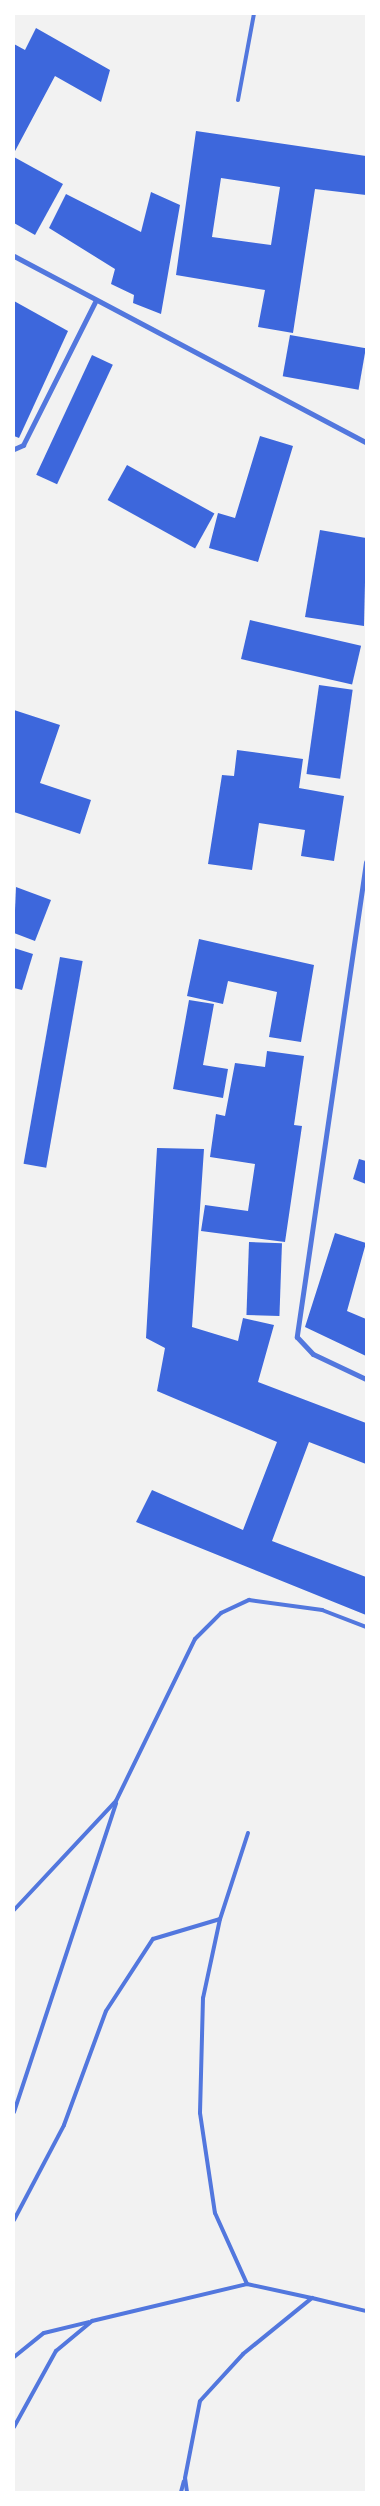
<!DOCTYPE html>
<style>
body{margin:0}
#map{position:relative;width:380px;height:2506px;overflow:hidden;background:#f2f2f2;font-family:"PT Sans",sans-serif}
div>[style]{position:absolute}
.building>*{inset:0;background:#3d67dc;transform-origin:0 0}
.service>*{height:4px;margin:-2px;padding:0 2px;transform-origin:2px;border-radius:2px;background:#5277de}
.minor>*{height:5px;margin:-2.5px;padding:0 2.5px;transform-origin:2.5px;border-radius:2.5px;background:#5277de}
span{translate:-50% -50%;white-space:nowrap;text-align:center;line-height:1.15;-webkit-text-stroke:4px #fff;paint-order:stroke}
.frame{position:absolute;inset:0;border:15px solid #fff;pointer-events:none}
</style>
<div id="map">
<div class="building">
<i style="clip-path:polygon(36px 28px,110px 70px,101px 102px,55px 76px,14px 153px,14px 44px,25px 50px)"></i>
<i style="clip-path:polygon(evenodd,196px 131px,366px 156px,366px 195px,315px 189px,293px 333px,258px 327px,265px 290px,176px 275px,196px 131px,221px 178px,280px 187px,271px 245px,212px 237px,221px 178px)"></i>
<i style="clip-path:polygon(14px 157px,63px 184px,35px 235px,14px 223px)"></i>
<i style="clip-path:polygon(151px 192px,180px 205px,161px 314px,133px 303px,134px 295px,111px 284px,115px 269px,49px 228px,66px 194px,141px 232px)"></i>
<i style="clip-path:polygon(14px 301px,68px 331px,19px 438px,14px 436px)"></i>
<i style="left:290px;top:335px;width:77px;height:42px;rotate:10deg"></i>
<i style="left:92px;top:355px;width:23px;height:132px;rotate:25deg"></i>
<i style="clip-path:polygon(260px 436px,293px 446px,258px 562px,209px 548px,218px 513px,235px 518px)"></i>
<i style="left:127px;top:465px;width:100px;height:40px;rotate:29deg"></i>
<i style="clip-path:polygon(320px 530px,366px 538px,364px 626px,305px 617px)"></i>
<i style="left:250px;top:620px;width:114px;height:40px;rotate:13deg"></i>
<i style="left:319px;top:685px;width:34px;height:90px;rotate:8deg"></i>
<i style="clip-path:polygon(14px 710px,60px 725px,40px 783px,91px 800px,80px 834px,14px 812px)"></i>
<i style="clip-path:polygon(237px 750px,303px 759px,299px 788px,344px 796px,334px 861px,301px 856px,305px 830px,259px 823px,252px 870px,208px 864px,222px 775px,234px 776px)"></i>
<i style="clip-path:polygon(16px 887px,51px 900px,35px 941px,14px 933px)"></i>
<i style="clip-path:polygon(199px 939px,314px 965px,301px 1042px,269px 1037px,277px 992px,228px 981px,223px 1004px,187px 996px)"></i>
<i style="clip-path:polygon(14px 948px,33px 954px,22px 990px,14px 988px)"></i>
<i style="left:60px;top:957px;width:23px;height:210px;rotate:10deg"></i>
<i style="clip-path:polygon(189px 1000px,214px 1004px,203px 1065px,228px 1069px,223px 1098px,173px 1089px)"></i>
<i style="clip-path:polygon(267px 1051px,304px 1056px,294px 1125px,302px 1126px,285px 1242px,201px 1231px,205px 1205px,248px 1211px,255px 1164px,210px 1157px,216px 1114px,225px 1116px,235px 1063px,265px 1067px)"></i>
<i style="clip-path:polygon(157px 1148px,204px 1149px,192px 1327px,238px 1341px,243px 1318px,274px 1325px,258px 1382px,366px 1423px,366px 1464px,309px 1442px,272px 1541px,366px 1577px,366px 1615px,136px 1522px,152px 1490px,243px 1530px,277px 1442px,157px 1391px,165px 1348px,146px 1338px)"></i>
<i style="clip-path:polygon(359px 1159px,366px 1161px,366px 1184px,353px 1179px)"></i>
<i style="clip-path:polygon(335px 1233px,366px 1243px,347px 1311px,366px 1319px,366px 1356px,305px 1327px)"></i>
<i style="left:249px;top:1242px;width:33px;height:73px;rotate:2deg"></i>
</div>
<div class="service">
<i style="left:238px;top:100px;width:87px;rotate:-79.5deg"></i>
<i style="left:248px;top:1833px;width:90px;rotate:108deg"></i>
<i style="left:220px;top:1919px;width:81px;rotate:102.1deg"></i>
<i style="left:203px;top:1998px;width:115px;rotate:91.5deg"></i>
<i style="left:200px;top:2113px;width:101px;rotate:81.5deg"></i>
<i style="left:215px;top:2213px;width:78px;rotate:65.7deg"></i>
<i style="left:247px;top:2284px;width:66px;rotate:12.2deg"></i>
<i style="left:14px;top:1910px;width:149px;rotate:-46.9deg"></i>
<i style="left:116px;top:1801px;width:180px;rotate:-64deg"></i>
<i style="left:195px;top:1639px;width:37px;rotate:-45deg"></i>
<i style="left:221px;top:1613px;width:31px;rotate:-25deg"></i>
<i style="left:249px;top:1600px;width:74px;rotate:7.8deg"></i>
<i style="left:322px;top:1610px;width:47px;rotate:21.1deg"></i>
<i style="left:14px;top:2112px;width:325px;rotate:-71.7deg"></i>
<i style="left:14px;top:2220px;width:107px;rotate:-62.2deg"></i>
<i style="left:64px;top:2125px;width:121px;rotate:-69.8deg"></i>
<i style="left:106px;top:2011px;width:86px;rotate:-56.9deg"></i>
<i style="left:153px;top:1939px;width:70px;rotate:-16.6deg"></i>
<i style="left:14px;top:2357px;width:38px;rotate:-39deg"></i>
<i style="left:44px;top:2333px;width:46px;rotate:-13.7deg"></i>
<i style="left:14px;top:2427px;width:87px;rotate:-61.1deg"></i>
<i style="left:56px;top:2351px;width:47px;rotate:-39.8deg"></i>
<i style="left:92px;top:2321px;width:159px;rotate:-13.4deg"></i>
<i style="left:181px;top:2492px;width:11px;rotate:-75deg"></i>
<i style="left:187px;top:2492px;width:14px;rotate:-98deg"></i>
<i style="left:185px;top:2478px;width:78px;rotate:-79deg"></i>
<i style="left:200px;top:2401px;width:64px;rotate:-47.5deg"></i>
<i style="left:243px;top:2354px;width:89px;rotate:-39.1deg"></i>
<i style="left:312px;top:2298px;width:56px;rotate:13.5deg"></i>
</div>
<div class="minor">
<i style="left:14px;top:256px;width:398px;rotate:27.9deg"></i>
<i style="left:14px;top:449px;width:10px;rotate:-24deg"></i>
<i style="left:23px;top:445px;width:160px;rotate:-63.3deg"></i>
<i style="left:366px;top:862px;width:480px;rotate:98.3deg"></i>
<i style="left:297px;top:1337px;width:23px;rotate:47deg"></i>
<i style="left:313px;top:1354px;width:59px;rotate:25.3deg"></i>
</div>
<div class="frame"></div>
</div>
